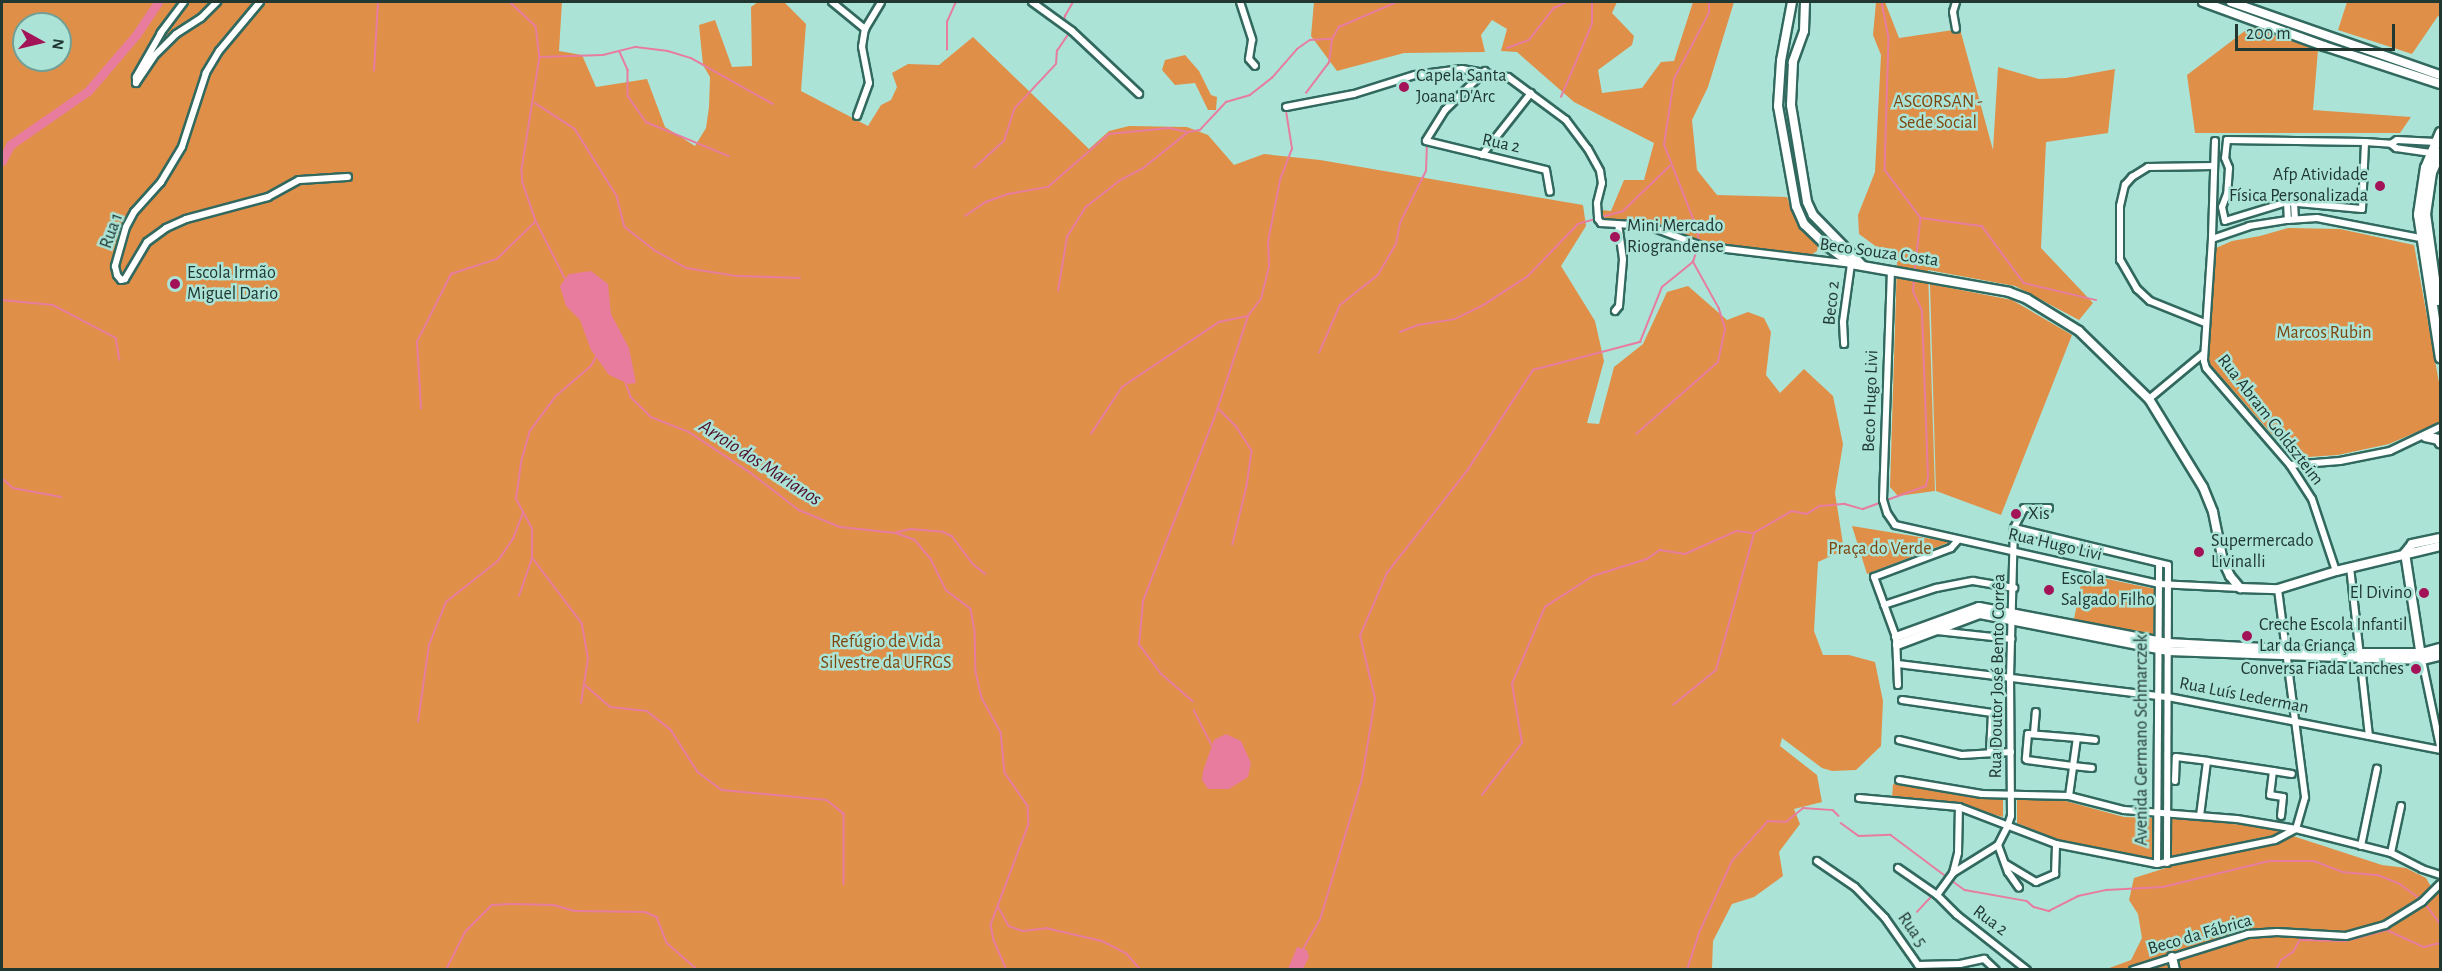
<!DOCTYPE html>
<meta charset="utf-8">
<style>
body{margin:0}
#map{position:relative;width:2442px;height:971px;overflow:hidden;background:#abe4d7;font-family:"Alegreya Sans",sans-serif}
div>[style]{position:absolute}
.green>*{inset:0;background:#e08f48}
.water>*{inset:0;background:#e77c9f}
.stream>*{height:1.5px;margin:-0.75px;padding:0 0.75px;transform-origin:0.75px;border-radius:0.75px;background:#e77c9f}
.river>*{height:9px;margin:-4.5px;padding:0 4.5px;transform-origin:4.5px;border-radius:4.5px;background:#e77c9f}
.roads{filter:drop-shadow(2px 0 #32695f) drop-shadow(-2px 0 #32695f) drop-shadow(0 2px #32695f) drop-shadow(0 -2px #32695f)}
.street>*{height:6px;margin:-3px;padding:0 3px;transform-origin:3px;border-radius:3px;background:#fff}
.secondary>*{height:8px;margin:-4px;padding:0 4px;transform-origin:4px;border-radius:4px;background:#fff}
.primary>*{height:9px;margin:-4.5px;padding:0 4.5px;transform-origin:4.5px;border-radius:4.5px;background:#fff}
.dots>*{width:16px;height:16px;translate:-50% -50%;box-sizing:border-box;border:3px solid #abe4d7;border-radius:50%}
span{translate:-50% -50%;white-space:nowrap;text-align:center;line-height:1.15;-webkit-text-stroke:5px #abe4d7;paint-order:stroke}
.poi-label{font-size:18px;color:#203732}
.left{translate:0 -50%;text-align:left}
.right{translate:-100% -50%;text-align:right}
.park-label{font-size:18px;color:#7e460d}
.street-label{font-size:18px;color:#203732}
.water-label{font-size:20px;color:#500d2a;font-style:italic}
.frame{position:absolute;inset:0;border:3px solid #203732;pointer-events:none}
.north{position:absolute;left:12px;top:12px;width:60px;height:60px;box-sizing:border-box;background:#abe4d7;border:2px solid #739f95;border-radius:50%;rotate:98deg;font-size:16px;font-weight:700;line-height:24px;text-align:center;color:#203732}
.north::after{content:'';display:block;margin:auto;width:21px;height:27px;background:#a31357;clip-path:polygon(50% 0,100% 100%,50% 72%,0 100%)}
.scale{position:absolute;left:2235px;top:24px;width:160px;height:27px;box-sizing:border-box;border:3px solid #203732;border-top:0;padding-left:8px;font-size:18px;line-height:21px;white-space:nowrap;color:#203732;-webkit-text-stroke:4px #abe4d7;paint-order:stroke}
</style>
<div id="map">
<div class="green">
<i style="clip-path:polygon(evenodd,2px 2px,562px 2px,559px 51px,582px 55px,596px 87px,647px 79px,665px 127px,695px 146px,706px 128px,709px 107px,710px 77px,703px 65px,699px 25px,715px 20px,732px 67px,752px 66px,751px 7px,758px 2px,784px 2px,806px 24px,801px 91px,868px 126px,881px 105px,891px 100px,897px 87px,892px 73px,908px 64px,939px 65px,973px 37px,1089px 149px,1109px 131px,1129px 126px,1187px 127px,1208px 135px,1234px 165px,1264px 154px,1320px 160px,1583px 205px,1586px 226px,1561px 266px,1595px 321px,1604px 361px,1587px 423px,1599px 424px,1614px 367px,1643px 344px,1667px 292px,1688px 286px,1727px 320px,1748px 312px,1764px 318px,1771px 332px,1766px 375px,1780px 393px,1804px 369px,1833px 396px,1843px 444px,1835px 493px,1844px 550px,1818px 562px,1814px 631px,1823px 655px,1849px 655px,1875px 662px,1883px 701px,1881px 746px,1856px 770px,1832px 771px,1822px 768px,1782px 738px,1780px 746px,1817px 775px,1822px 802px,1794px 809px,1800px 824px,1779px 852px,1783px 876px,1754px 897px,1732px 904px,1713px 941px,1712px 969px,2px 970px,2px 2px,24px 24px,60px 24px,60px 60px,24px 60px,24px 24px)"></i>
<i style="clip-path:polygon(1314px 2px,1617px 2px,1612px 13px,1634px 36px,1632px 45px,1598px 70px,1602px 93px,1642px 88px,1661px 62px,1674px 61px,1693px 2px,1734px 2px,1708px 87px,1692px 120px,1697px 170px,1717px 195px,1787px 197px,1797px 224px,1818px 244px,1817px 251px,1811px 255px,1696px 242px,1646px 222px,1619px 223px,1605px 219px,1601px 210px,1611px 211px,1624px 180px,1644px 180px,1654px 143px,1574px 102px,1517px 52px,1501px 51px,1507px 29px,1492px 20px,1481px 35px,1485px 52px,1404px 53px,1337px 71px,1311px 36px)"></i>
<i style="clip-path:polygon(1876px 2px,1885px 2px,1899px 38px,1960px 29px,1993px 150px,1998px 67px,2039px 79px,2066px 78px,2115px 69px,2108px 133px,2046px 142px,2041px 248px,2093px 303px,2079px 320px,2015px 286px,1928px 270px,1935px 491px,1898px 496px,1890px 487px,1897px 262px,1859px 234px,1858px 215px,1875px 172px,1881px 55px,1873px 35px)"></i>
<i style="clip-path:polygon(2347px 2px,2440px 2px,2440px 17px,2438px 16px,2412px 54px,2338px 30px)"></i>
<i style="clip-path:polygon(2250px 27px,2318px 50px,2313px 110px,2411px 117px,2400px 133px,2195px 133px,2187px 75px)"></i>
<i style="clip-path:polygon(1185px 55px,1199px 71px,1211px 95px,1217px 97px,1216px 110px,1208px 110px,1195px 83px,1175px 85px,1162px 70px,1165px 60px)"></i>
<i style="clip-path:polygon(2288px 228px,2340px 229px,2414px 245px,2440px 388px,2440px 422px,2389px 444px,2338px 455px,2293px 458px,2208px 362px,2216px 248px,2232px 241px,2260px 236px)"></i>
<i style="clip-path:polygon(1930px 284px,2012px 300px,2072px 335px,2001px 515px,1936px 491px)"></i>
<i style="clip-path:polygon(1852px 526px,1950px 542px,1867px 574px)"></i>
<i style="clip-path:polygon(2083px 574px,2155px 589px,2153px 638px,2074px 619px)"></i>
<i style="clip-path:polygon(1893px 784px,1982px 799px,2003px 799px,2003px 817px,1959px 805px,1892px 797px)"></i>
<i style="clip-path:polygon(2017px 798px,2062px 800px,2124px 817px,2153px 818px,2153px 859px,2055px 839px,2017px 823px)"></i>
<i style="clip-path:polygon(2171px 817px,2286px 830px,2281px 832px,2382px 865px,2406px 868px,2426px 878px,2433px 890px,2440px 887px,2440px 969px,2104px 970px,2131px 960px,2142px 938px,2138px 914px,2129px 900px,2134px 878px,2267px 836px,2171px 859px)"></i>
</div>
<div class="water">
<i style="clip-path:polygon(591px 271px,608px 284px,611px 314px,629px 348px,636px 383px,629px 384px,609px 375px,591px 350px,580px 320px,566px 306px,560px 286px,565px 279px,569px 274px)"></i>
<i style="clip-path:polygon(1226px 734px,1241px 741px,1251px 763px,1248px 777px,1229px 789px,1208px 789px,1202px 780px,1203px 771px,1214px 740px)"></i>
<i style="clip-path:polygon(1297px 947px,1307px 950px,1309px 957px,1303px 969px,1288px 969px)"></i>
</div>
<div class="stream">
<i style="left:510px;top:2px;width:35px;rotate:43deg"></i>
<i style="left:536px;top:26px;width:31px;rotate:83deg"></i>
<i style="left:540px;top:57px;width:114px;rotate:99.1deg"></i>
<i style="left:522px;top:170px;width:13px;rotate:86deg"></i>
<i style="left:523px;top:183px;width:40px;rotate:71.1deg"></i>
<i style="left:536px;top:221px;width:64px;rotate:63deg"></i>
<i style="left:1882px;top:2px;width:36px;rotate:79deg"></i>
<i style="left:1889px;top:37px;width:133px;rotate:91.7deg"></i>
<i style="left:1885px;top:170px;width:60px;rotate:53.1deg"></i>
<i style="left:1921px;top:218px;width:55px;rotate:96.2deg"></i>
<i style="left:1064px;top:23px;width:7px;rotate:-82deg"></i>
<i style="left:1065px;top:16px;width:16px;rotate:-60deg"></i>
<i style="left:1507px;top:48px;width:23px;rotate:-20deg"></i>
<i style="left:1529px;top:40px;width:41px;rotate:-52deg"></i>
<i style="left:1554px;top:8px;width:14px;rotate:-25deg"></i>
<i style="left:947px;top:50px;width:28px;rotate:-90deg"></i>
<i style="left:947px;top:22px;width:22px;rotate:-66deg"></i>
<i style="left:620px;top:52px;width:20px;rotate:66deg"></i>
<i style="left:628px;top:70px;width:26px;rotate:90deg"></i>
<i style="left:628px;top:96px;width:32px;rotate:55deg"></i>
<i style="left:646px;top:122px;width:90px;rotate:22.3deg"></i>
<i style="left:540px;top:57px;width:63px;rotate:-1.8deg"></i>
<i style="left:603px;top:55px;width:34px;rotate:-14deg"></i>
<i style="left:636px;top:47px;width:32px;rotate:7deg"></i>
<i style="left:668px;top:51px;width:24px;rotate:17deg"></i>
<i style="left:691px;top:58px;width:94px;rotate:29.3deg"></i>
<i style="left:374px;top:71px;width:69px;rotate:-86.7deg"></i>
<i style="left:1306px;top:93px;width:38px;rotate:-53deg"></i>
<i style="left:1329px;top:63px;width:24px;rotate:-83deg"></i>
<i style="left:1561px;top:97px;width:79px;rotate:-67deg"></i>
<i style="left:1592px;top:24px;width:22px;rotate:-90deg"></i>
<i style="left:535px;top:103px;width:48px;rotate:33deg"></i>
<i style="left:575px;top:129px;width:79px;rotate:57.9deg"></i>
<i style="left:617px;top:196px;width:32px;rotate:76deg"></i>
<i style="left:625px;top:227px;width:37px;rotate:38deg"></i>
<i style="left:654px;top:250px;width:37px;rotate:29deg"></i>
<i style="left:686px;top:268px;width:52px;rotate:8.9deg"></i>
<i style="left:737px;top:276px;width:63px;rotate:1.8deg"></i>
<i style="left:974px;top:168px;width:40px;rotate:-42deg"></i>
<i style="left:1004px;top:141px;width:35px;rotate:-72deg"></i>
<i style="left:1015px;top:108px;width:60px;rotate:-47deg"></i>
<i style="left:1056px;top:64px;width:13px;rotate:-86deg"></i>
<i style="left:1057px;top:51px;width:22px;rotate:-56deg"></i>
<i style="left:965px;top:216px;width:25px;rotate:-34deg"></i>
<i style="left:986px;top:202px;width:23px;rotate:-20deg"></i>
<i style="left:1008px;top:194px;width:41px;rotate:-9.9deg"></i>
<i style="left:1048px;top:187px;width:81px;rotate:-41deg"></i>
<i style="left:1109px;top:134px;width:60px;rotate:-5.7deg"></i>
<i style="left:1169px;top:128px;width:19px;rotate:12deg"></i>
<i style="left:1188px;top:132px;width:12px;rotate:-9deg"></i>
<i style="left:1200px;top:130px;width:38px;rotate:-47deg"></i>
<i style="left:1226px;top:102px;width:25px;rotate:-16deg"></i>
<i style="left:1250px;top:95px;width:28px;rotate:-38deg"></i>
<i style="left:1272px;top:78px;width:38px;rotate:-49deg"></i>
<i style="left:1297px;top:49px;width:16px;rotate:-35deg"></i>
<i style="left:1310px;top:40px;width:22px;rotate:-3deg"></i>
<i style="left:1332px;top:39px;width:14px;rotate:-60deg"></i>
<i style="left:1339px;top:27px;width:63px;rotate:-23.3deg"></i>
<i style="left:1601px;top:217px;width:23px;rotate:-15deg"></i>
<i style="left:1623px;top:211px;width:65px;rotate:-43.8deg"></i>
<i style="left:1921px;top:218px;width:62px;rotate:7.5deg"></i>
<i style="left:1982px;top:226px;width:71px;rotate:53.6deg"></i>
<i style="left:2024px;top:283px;width:74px;rotate:13.3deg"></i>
<i style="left:1699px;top:242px;width:13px;rotate:-99deg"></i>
<i style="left:1697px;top:229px;width:90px;rotate:-111.4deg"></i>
<i style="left:1664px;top:145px;width:67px;rotate:-81.4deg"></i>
<i style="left:1674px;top:79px;width:75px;rotate:-62.1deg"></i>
<i style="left:1709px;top:13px;width:11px;rotate:-90deg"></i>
<i style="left:1058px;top:291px;width:55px;rotate:-80.5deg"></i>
<i style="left:1067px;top:237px;width:36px;rotate:-58deg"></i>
<i style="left:1086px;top:207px;width:42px;rotate:-38.2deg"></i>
<i style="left:1119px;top:181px;width:26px;rotate:-28deg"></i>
<i style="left:1142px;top:169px;width:58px;rotate:-38.7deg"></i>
<i style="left:2px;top:300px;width:51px;rotate:5.6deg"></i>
<i style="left:53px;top:305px;width:71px;rotate:27.6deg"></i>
<i style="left:116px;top:338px;width:22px;rotate:80deg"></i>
<i style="left:1400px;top:332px;width:19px;rotate:-21deg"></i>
<i style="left:1418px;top:325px;width:37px;rotate:-9deg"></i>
<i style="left:1455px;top:319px;width:30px;rotate:-26deg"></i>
<i style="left:1482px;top:306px;width:55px;rotate:-33.1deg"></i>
<i style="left:1528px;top:276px;width:72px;rotate:-46.1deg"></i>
<i style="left:1578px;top:224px;width:19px;rotate:-16deg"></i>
<i style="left:1319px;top:353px;width:52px;rotate:-66.4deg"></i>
<i style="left:1340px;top:305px;width:48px;rotate:-38.3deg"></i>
<i style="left:1378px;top:275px;width:36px;rotate:-60deg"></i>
<i style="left:1396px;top:244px;width:21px;rotate:-79deg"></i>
<i style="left:1400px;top:223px;width:58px;rotate:-63.4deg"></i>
<i style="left:1426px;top:171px;width:23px;rotate:-88deg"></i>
<i style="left:626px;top:383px;width:15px;rotate:70deg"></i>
<i style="left:631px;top:397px;width:28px;rotate:45deg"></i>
<i style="left:651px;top:417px;width:41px;rotate:21.5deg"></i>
<i style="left:689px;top:432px;width:74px;rotate:33.5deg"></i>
<i style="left:751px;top:473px;width:61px;rotate:37.6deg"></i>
<i style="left:799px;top:510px;width:44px;rotate:22.5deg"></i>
<i style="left:840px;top:527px;width:56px;rotate:6.1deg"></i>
<i style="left:896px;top:533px;width:20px;rotate:20deg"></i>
<i style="left:915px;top:540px;width:25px;rotate:50deg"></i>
<i style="left:931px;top:559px;width:34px;rotate:64deg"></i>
<i style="left:946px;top:590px;width:31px;rotate:37deg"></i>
<i style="left:971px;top:609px;width:23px;rotate:80deg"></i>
<i style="left:975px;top:632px;width:40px;rotate:88.6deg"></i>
<i style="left:976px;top:672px;width:27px;rotate:77deg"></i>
<i style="left:982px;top:698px;width:39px;rotate:61deg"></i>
<i style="left:1001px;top:732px;width:41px;rotate:84.4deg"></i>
<i style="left:1005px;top:773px;width:40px;rotate:55.1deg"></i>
<i style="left:1028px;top:806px;width:18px;rotate:87deg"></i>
<i style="left:1029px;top:824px;width:108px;rotate:110.6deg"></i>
<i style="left:991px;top:925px;width:15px;rotate:79deg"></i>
<i style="left:994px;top:940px;width:33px;rotate:67deg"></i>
<i style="left:421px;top:409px;width:67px;rotate:-93.4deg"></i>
<i style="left:417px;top:342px;width:76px;rotate:-63.4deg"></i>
<i style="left:451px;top:274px;width:48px;rotate:-18.1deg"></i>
<i style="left:497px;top:259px;width:53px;rotate:-44.2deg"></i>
<i style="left:1219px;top:409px;width:24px;rotate:45deg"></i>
<i style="left:1236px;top:426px;width:30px;rotate:57deg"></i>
<i style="left:1252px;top:451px;width:35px;rotate:98deg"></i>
<i style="left:1247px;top:486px;width:60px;rotate:103.6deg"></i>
<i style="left:1091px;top:434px;width:56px;rotate:-56.6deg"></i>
<i style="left:1122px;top:387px;width:117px;rotate:-33.8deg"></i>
<i style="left:1219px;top:322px;width:30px;rotate:-12deg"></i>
<i style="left:1636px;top:434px;width:109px;rotate:-41.3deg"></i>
<i style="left:1718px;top:362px;width:34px;rotate:-78deg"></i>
<i style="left:1725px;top:329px;width:21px;rotate:-107deg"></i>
<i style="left:1719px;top:309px;width:54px;rotate:-119deg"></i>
<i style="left:2px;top:478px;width:15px;rotate:42deg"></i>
<i style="left:13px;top:488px;width:49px;rotate:10.6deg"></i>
<i style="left:1887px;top:500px;width:41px;rotate:-19.7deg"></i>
<i style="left:1926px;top:486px;width:9px;rotate:-77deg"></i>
<i style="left:1928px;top:477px;width:166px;rotate:-92.1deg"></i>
<i style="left:1922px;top:311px;width:21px;rotate:-115deg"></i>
<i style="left:1913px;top:292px;width:12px;rotate:-85deg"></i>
<i style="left:897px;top:532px;width:14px;rotate:-12deg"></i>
<i style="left:911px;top:529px;width:32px;rotate:5deg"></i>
<i style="left:943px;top:532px;width:10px;rotate:24deg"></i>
<i style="left:952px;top:536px;width:35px;rotate:53deg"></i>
<i style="left:973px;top:564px;width:16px;rotate:38deg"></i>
<i style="left:519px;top:596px;width:39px;rotate:-71deg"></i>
<i style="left:584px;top:684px;width:35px;rotate:41deg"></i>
<i style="left:610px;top:707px;width:37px;rotate:6deg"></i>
<i style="left:647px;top:711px;width:31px;rotate:38deg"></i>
<i style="left:671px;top:730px;width:50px;rotate:57.3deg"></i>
<i style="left:698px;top:772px;width:30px;rotate:37deg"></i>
<i style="left:722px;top:790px;width:105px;rotate:5.4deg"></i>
<i style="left:827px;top:800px;width:22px;rotate:39deg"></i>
<i style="left:844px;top:814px;width:70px;rotate:90deg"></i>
<i style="left:1193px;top:702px;width:43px;rotate:-138.8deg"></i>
<i style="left:1161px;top:674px;width:36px;rotate:-127deg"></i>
<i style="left:1139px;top:645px;width:44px;rotate:-84.8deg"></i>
<i style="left:1143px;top:601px;width:195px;rotate:-68.7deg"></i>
<i style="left:1214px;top:419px;width:108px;rotate:-71.7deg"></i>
<i style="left:1248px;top:316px;width:21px;rotate:-53deg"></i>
<i style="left:1261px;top:299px;width:34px;rotate:-76deg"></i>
<i style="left:1269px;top:266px;width:24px;rotate:-92deg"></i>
<i style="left:1268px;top:242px;width:63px;rotate:-79deg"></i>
<i style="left:1280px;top:180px;width:33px;rotate:-69deg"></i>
<i style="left:1292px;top:149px;width:36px;rotate:-99deg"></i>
<i style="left:581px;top:703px;width:45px;rotate:-81deg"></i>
<i style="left:588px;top:659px;width:36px;rotate:-100deg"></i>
<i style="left:582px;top:624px;width:83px;rotate:-127.1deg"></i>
<i style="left:532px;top:558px;width:29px;rotate:-90deg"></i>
<i style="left:532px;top:529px;width:34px;rotate:-118deg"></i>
<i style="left:516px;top:499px;width:37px;rotate:-82deg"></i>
<i style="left:521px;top:462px;width:32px;rotate:-74deg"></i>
<i style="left:530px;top:431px;width:44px;rotate:-53.4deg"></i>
<i style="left:556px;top:396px;width:46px;rotate:-40.6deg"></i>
<i style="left:591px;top:366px;width:10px;rotate:-61deg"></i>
<i style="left:1673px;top:705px;width:55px;rotate:-39.1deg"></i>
<i style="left:1716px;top:670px;width:141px;rotate:-74.4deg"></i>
<i style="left:1194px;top:710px;width:39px;rotate:63deg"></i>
<i style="left:418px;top:722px;width:78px;rotate:-81.9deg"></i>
<i style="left:429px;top:645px;width:46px;rotate:-68.4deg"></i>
<i style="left:446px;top:602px;width:66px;rotate:-38.3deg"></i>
<i style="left:498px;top:561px;width:27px;rotate:-56deg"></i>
<i style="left:513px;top:539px;width:28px;rotate:-69deg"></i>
<i style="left:1482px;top:795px;width:66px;rotate:-52.4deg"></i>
<i style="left:1522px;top:743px;width:60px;rotate:-99.6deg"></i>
<i style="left:1512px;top:684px;width:84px;rotate:-66.8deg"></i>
<i style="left:1545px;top:607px;width:57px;rotate:-32.9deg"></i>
<i style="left:1593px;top:576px;width:57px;rotate:-17.5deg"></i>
<i style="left:1647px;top:559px;width:16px;rotate:-35deg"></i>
<i style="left:1660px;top:550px;width:25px;rotate:9deg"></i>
<i style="left:1685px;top:554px;width:57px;rotate:-23.9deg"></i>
<i style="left:1737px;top:531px;width:17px;rotate:7deg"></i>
<i style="left:1754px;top:533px;width:44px;rotate:-30.1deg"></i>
<i style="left:1792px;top:511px;width:15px;rotate:11deg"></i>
<i style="left:1807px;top:514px;width:15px;rotate:-32deg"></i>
<i style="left:1820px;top:506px;width:25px;rotate:-5deg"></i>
<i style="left:1845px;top:504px;width:19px;rotate:16deg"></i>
<i style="left:1863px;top:509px;width:20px;rotate:-20deg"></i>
<i style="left:1841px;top:823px;width:22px;rotate:36deg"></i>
<i style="left:1859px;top:836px;width:32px;rotate:-2deg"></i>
<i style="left:1891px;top:835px;width:70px;rotate:36.9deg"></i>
<i style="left:1951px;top:880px;width:17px;rotate:36deg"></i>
<i style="left:1965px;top:890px;width:63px;rotate:10.1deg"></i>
<i style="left:2027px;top:901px;width:9px;rotate:41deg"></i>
<i style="left:2034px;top:907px;width:16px;rotate:15deg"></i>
<i style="left:2049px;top:911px;width:33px;rotate:-27deg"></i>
<i style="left:2078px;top:896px;width:29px;rotate:-12deg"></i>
<i style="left:2106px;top:890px;width:57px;rotate:-3deg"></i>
<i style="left:2163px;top:887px;width:110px;rotate:-13.7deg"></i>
<i style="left:2270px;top:861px;width:44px"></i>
<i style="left:2314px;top:861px;width:30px;rotate:21deg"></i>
<i style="left:2342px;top:872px;width:36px;rotate:5deg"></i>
<i style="left:2378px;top:875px;width:24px;rotate:22deg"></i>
<i style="left:2400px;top:884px;width:26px;rotate:36deg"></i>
<i style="left:2424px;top:902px;width:26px;rotate:53deg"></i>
<i style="left:998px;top:906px;width:23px;rotate:61deg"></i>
<i style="left:1009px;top:926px;width:15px;rotate:20deg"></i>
<i style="left:1023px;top:931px;width:23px;rotate:-7deg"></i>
<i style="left:1046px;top:928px;width:57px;rotate:13.1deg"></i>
<i style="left:1102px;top:941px;width:28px;rotate:27deg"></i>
<i style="left:1127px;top:954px;width:21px;rotate:49deg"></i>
<i style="left:1917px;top:912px;width:23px;rotate:-47deg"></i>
<i style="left:1303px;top:949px;width:34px;rotate:-60deg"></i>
<i style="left:1320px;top:920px;width:147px;rotate:-73.4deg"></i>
<i style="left:1362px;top:779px;width:81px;rotate:-80.8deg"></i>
<i style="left:1375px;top:699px;width:65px;rotate:-103.4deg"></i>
<i style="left:1360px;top:636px;width:69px;rotate:-66.8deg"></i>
<i style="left:1387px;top:573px;width:130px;rotate:-51.9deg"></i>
<i style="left:1467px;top:471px;width:121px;rotate:-56.8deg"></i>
<i style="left:1533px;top:370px;width:111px;rotate:-14.7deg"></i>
<i style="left:1640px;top:342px;width:59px;rotate:-68.2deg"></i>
<i style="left:1662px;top:287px;width:40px;rotate:-39deg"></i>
<i style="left:1693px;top:262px;width:16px;rotate:-72deg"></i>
<i style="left:446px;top:970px;width:42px;rotate:-63.4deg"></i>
<i style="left:465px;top:932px;width:38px;rotate:-45deg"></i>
<i style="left:492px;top:905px;width:21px;rotate:-3deg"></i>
<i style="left:513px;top:904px;width:41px;rotate:1.4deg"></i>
<i style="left:554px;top:905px;width:22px;rotate:16deg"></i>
<i style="left:575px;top:911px;width:70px;rotate:0.8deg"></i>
<i style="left:645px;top:912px;width:13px;rotate:23deg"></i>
<i style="left:657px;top:917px;width:28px;rotate:69deg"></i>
<i style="left:667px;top:943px;width:41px;rotate:41.1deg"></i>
<i style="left:1687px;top:970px;width:39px;rotate:-72deg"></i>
<i style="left:1699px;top:933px;width:79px;rotate:-65.4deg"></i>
<i style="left:1732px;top:861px;width:54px;rotate:-48deg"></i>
<i style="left:1768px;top:821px;width:18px;rotate:3deg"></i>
<i style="left:1786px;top:822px;width:22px;rotate:-39deg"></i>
<i style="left:1803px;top:808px;width:30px;rotate:4deg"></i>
<i style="left:1833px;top:810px;width:8px;rotate:45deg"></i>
<i style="left:2276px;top:970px;width:11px;rotate:-63deg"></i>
<i style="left:2281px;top:960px;width:14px;rotate:-34deg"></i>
<i style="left:2293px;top:952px;width:14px;rotate:-60deg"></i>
<i style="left:2300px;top:940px;width:46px;rotate:1.2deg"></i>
<i style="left:2346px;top:941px;width:42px;rotate:-15deg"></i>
<i style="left:2387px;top:930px;width:41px;rotate:24.7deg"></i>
<i style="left:2424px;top:947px;width:16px;rotate:-14deg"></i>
</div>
<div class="river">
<i style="left:2px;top:161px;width:18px;rotate:-63deg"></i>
<i style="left:10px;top:145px;width:95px;rotate:-34.7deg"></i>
<i style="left:88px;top:91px;width:74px;rotate:-49.4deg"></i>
<i style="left:136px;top:35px;width:40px;rotate:-56deg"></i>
</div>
<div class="roads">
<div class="street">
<i style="left:184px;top:2px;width:39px;rotate:127deg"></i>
<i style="left:161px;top:33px;width:51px;rotate:119.6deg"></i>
<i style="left:136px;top:77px;width:6px;rotate:90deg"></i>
<i style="left:136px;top:83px;width:32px;rotate:-56deg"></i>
<i style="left:154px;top:56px;width:31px;rotate:-45deg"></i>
<i style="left:176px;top:34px;width:30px;rotate:-33deg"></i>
<i style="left:201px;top:18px;width:23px;rotate:-45deg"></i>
<i style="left:260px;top:2px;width:64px;rotate:129.9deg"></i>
<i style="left:219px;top:51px;width:26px;rotate:121deg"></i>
<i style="left:206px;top:73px;width:78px;rotate:108deg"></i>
<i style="left:182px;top:147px;width:41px;rotate:121deg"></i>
<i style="left:161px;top:182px;width:40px;rotate:132deg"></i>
<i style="left:134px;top:212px;width:17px;rotate:118deg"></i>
<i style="left:126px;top:227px;width:41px;rotate:105.8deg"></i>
<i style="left:115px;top:266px;width:9px;rotate:77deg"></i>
<i style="left:117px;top:275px;width:6px;rotate:51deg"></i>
<i style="left:121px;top:280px;width:4px;rotate:-14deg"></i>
<i style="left:125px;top:279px;width:43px;rotate:-59.3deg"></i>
<i style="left:147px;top:242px;width:24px;rotate:-36deg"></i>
<i style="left:166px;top:228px;width:22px;rotate:-24deg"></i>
<i style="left:186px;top:219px;width:85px;rotate:-15deg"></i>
<i style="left:268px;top:197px;width:35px;rotate:-29deg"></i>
<i style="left:299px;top:180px;width:49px;rotate:-3.5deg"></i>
<i style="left:832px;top:2px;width:43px;rotate:39.3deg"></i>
<i style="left:1032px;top:2px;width:49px;rotate:35.9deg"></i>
<i style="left:1072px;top:31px;width:92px;rotate:43.2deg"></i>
<i style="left:1240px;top:2px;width:40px;rotate:72deg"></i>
<i style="left:1252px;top:40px;width:19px;rotate:99deg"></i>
<i style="left:1249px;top:59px;width:9px;rotate:49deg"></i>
<i style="left:1956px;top:2px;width:10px;rotate:107deg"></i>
<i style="left:1953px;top:12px;width:17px;rotate:80deg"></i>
<i style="left:1485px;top:71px;width:56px;rotate:135.7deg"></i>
<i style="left:1445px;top:110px;width:36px;rotate:122deg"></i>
<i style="left:1426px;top:141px;width:123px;rotate:13.6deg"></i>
<i style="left:1546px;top:170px;width:22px;rotate:80deg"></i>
<i style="left:1286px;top:107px;width:69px;rotate:-10.8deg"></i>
<i style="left:1354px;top:94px;width:64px;rotate:-17.3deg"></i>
<i style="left:1415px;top:75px;width:47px;rotate:-7.3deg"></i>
<i style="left:1462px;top:69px;width:47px;rotate:9.9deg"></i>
<i style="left:1508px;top:77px;width:72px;rotate:36.6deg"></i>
<i style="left:1566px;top:120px;width:36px;rotate:53deg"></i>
<i style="left:1588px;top:149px;width:25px;rotate:61deg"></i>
<i style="left:1600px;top:171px;width:12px;rotate:81deg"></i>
<i style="left:1602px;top:183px;width:21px;rotate:104deg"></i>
<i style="left:1597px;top:203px;width:16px;rotate:86deg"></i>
<i style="left:1598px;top:219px;width:5px;rotate:53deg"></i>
<i style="left:1601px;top:223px;width:48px;rotate:3.6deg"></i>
<i style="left:1649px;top:226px;width:56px;rotate:21deg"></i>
<i style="left:1701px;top:246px;width:151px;rotate:6.8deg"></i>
<i style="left:1851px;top:264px;width:59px;rotate:97.9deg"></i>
<i style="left:1843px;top:322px;width:22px;rotate:87deg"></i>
<i style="left:857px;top:116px;width:35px;rotate:-70deg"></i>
<i style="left:869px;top:83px;width:37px;rotate:-101deg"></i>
<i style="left:862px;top:47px;width:18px;rotate:-81deg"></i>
<i style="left:865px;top:29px;width:31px;rotate:-59deg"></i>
<i style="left:2215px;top:141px;width:98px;rotate:91.8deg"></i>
<i style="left:2212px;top:239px;width:122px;rotate:93.8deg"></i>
<i style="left:2204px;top:361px;width:7px;rotate:74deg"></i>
<i style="left:2206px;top:368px;width:128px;rotate:49.1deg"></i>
<i style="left:2290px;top:465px;width:40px;rotate:57.1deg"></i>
<i style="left:2312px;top:499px;width:76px;rotate:71.6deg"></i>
<i style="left:2365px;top:142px;width:138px;rotate:-179.2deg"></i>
<i style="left:2227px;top:140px;width:18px;rotate:96deg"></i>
<i style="left:2225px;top:158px;width:11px;rotate:68deg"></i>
<i style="left:2229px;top:168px;width:26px;rotate:94deg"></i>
<i style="left:2227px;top:194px;width:14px;rotate:111deg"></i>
<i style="left:2222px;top:207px;width:14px;rotate:78deg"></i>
<i style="left:2225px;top:221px;width:65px;rotate:-17deg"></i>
<i style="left:2287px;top:202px;width:75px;rotate:5.3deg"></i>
<i style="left:2362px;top:209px;width:67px;rotate:-87.4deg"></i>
<i style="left:2365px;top:142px;width:26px;rotate:4deg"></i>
<i style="left:2431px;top:153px;width:35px;rotate:-172deg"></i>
<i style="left:2396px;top:148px;width:6px;rotate:-141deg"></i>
<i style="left:2391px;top:144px;width:7px;rotate:-34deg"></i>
<i style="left:2397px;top:140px;width:39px;rotate:3deg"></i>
<i style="left:1482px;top:155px;width:79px;rotate:-51.7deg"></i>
<i style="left:2287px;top:202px;width:18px;rotate:87deg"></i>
<i style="left:2294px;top:202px;width:17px;rotate:87deg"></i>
<i style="left:2212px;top:239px;width:39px;rotate:-19deg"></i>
<i style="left:2249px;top:226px;width:39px;rotate:-9deg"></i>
<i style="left:2288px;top:220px;width:29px;rotate:-4deg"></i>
<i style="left:2317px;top:218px;width:105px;rotate:11deg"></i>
<i style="left:1891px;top:270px;width:230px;rotate:92deg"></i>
<i style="left:1883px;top:500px;width:14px;rotate:73deg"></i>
<i style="left:1887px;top:513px;width:14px;rotate:56deg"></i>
<i style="left:1895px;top:525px;width:270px;rotate:12.6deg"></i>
<i style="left:2158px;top:584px;width:82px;rotate:2.8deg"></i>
<i style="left:1615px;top:311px;width:6px;rotate:-51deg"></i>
<i style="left:1619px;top:306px;width:47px;rotate:-85.1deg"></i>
<i style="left:1623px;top:259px;width:34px;rotate:-98deg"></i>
<i style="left:2205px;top:323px;width:59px;rotate:-158.2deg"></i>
<i style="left:2150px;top:301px;width:18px;rotate:-137deg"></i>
<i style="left:2137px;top:289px;width:34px;rotate:-120deg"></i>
<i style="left:2120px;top:260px;width:54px;rotate:-90deg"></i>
<i style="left:2120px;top:206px;width:22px;rotate:-77deg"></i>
<i style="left:2125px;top:185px;width:11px;rotate:-49deg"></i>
<i style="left:2132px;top:177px;width:19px;rotate:-32deg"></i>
<i style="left:2148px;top:167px;width:66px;rotate:-0.9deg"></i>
<i style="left:2149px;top:399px;width:70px;rotate:-39.8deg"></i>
<i style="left:2290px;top:465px;width:50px;rotate:-4.6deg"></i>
<i style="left:2340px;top:461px;width:51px;rotate:-11.3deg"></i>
<i style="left:2390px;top:451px;width:55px;rotate:-25.6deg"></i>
<i style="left:2014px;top:528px;width:158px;rotate:13.5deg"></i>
<i style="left:2168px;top:565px;width:298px;rotate:90.2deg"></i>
<i style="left:2350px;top:567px;width:170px;rotate:83.6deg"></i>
<i style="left:1884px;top:605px;width:55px;rotate:-18.1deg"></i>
<i style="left:1936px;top:588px;width:38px;rotate:-11deg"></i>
<i style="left:1973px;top:581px;width:42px;rotate:9.7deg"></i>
<i style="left:1937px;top:631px;width:75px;rotate:6.1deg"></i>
<i style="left:2422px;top:660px;width:88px;rotate:78.2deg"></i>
<i style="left:1898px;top:664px;width:272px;rotate:7deg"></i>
<i style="left:2168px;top:697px;width:277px;rotate:11deg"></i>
<i style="left:1898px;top:685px;width:48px;rotate:-92.4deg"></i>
<i style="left:1896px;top:637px;width:64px;rotate:-110.1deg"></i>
<i style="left:1874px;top:577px;width:82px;rotate:-20.6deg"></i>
<i style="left:1951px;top:548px;width:11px;rotate:-49deg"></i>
<i style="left:1902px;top:700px;width:91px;rotate:8.2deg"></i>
<i style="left:1992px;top:713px;width:39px;rotate:93deg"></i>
<i style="left:2034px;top:733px;width:21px;rotate:-85deg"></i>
<i style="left:2077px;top:738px;width:18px;rotate:6deg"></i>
<i style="left:1899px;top:740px;width:65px;rotate:13.4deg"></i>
<i style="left:1962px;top:755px;width:49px;rotate:-3.5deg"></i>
<i style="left:2273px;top:771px;width:19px;rotate:9deg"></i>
<i style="left:1899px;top:780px;width:84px;rotate:9.6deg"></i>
<i style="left:1982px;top:794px;width:87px;rotate:1.3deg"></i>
<i style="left:2069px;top:796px;width:57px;rotate:14.3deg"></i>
<i style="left:2124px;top:810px;width:113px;rotate:4.6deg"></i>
<i style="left:2237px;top:819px;width:60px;rotate:9.6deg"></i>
<i style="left:2296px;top:829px;width:98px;rotate:14.2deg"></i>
<i style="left:2391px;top:853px;width:35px;rotate:27deg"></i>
<i style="left:2422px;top:869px;width:19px;rotate:18deg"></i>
<i style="left:2175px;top:781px;width:24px;rotate:-88deg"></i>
<i style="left:2176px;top:757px;width:31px;rotate:7deg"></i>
<i style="left:2069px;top:796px;width:30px;rotate:-82deg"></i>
<i style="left:2073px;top:766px;width:28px;rotate:-82deg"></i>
<i style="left:2077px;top:738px;width:49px;rotate:-175.3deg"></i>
<i style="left:2028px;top:734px;width:25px;rotate:95deg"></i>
<i style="left:2026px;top:759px;width:1px;rotate:45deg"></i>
<i style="left:2027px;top:760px;width:46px;rotate:7.4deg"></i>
<i style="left:2073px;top:766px;width:19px;rotate:6deg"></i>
<i style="left:1859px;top:798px;width:100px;rotate:5.1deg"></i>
<i style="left:1959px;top:807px;width:104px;rotate:20.9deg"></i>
<i style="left:2056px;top:844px;width:103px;rotate:11.2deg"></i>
<i style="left:2157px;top:864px;width:120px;rotate:-11.5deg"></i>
<i style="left:2275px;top:840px;width:24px;rotate:-28deg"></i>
<i style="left:2296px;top:829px;width:33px;rotate:-74deg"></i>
<i style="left:2305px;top:797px;width:210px;rotate:-97.4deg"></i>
<i style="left:2200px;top:816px;width:55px;rotate:-82.7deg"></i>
<i style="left:2207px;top:761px;width:67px;rotate:8.6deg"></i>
<i style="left:2273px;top:771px;width:24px;rotate:97deg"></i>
<i style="left:2270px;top:795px;width:13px;rotate:9deg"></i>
<i style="left:2283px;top:797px;width:19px;rotate:96deg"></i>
<i style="left:1998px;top:845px;width:29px;rotate:70deg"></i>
<i style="left:2008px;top:872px;width:19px;rotate:55deg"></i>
<i style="left:2361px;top:846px;width:79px;rotate:-78.3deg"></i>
<i style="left:2391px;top:853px;width:48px;rotate:-78deg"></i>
<i style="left:1817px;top:861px;width:46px;rotate:34.4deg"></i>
<i style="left:1855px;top:887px;width:43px;rotate:45.9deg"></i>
<i style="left:1885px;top:918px;width:57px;rotate:54.9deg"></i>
<i style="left:1918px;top:965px;width:42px;rotate:-1.4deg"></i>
<i style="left:1960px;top:964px;width:25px;rotate:-12deg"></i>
<i style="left:1984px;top:959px;width:16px;rotate:43deg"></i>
<i style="left:2006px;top:864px;width:35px;rotate:31deg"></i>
<i style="left:2036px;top:882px;width:21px;rotate:-23deg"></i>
<i style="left:2055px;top:874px;width:30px;rotate:-88deg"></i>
<i style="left:2157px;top:864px;width:300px;rotate:-89.6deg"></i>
<i style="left:1898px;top:868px;width:47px;rotate:34.7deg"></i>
<i style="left:1937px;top:895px;width:27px;rotate:-54deg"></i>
<i style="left:1953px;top:873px;width:53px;rotate:-31.9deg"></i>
<i style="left:1998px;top:845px;width:22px;rotate:-63deg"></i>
<i style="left:2008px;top:825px;width:9px;rotate:-72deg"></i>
<i style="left:2011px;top:816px;width:138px;rotate:-90.4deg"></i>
<i style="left:2010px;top:678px;width:150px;rotate:-88.5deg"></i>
<i style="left:2014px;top:528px;width:22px;rotate:-63deg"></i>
<i style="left:2024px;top:508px;width:25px"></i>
<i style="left:1953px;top:873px;width:21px;rotate:-76deg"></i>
<i style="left:1958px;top:853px;width:46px;rotate:-88.8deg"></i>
<i style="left:1937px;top:895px;width:28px;rotate:45deg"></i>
<i style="left:1957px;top:915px;width:89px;rotate:38.2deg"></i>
<i style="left:2133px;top:970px;width:121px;rotate:-17.4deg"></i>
<i style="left:2248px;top:934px;width:29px;rotate:-4deg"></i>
<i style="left:2277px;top:932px;width:69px;rotate:3.3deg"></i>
<i style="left:2346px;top:936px;width:41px;rotate:-15.8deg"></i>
<i style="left:2385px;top:925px;width:44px;rotate:-31.9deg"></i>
<i style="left:2422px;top:902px;width:25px;rotate:-45deg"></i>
</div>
<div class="secondary">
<i style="left:1792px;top:2px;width:60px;rotate:100.6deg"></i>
<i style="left:1781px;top:61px;width:45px;rotate:93.8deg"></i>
<i style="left:1778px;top:106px;width:102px;rotate:79.8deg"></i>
<i style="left:1796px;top:206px;width:20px;rotate:66deg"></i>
<i style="left:1804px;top:224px;width:30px;rotate:44deg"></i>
<i style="left:1826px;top:245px;width:31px;rotate:37deg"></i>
<i style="left:1851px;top:264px;width:160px;rotate:10deg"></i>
<i style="left:2009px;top:292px;width:19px;rotate:21deg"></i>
<i style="left:2027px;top:299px;width:61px;rotate:31.6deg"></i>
<i style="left:2079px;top:331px;width:98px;rotate:44.2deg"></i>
<i style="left:2149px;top:399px;width:103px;rotate:58.5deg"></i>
<i style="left:2203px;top:487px;width:27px;rotate:68deg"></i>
<i style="left:2213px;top:512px;width:50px;rotate:78.5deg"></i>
<i style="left:2223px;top:561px;width:17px;rotate:65deg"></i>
<i style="left:2230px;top:576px;width:16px;rotate:50deg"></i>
<i style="left:2240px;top:588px;width:38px;rotate:2deg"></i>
<i style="left:2278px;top:589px;width:61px;rotate:-17.2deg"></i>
<i style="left:2336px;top:571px;width:107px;rotate:-13.5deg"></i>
<i style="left:1805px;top:2px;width:29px;rotate:92deg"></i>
<i style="left:1804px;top:31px;width:33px;rotate:110deg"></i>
<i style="left:1793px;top:62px;width:43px;rotate:92.7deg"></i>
<i style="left:1791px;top:105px;width:98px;rotate:80.6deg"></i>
<i style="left:1807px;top:202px;width:14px;rotate:65deg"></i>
<i style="left:1813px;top:215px;width:70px;rotate:45.6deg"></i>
<i style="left:2203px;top:2px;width:129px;rotate:20deg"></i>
<i style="left:2324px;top:46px;width:122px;rotate:18.1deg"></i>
<i style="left:2231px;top:2px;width:221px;rotate:19.3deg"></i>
<i style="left:2405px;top:553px;width:104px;rotate:81.2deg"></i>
<i style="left:2405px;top:553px;width:11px;rotate:-52deg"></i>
<i style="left:2412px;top:544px;width:29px;rotate:-12deg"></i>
<i style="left:1896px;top:637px;width:88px;rotate:-19.9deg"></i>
<i style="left:1979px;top:607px;width:192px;rotate:10.8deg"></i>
<i style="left:2168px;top:643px;width:192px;rotate:3deg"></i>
<i style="left:2360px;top:653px;width:61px"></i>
<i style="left:2421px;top:653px;width:20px;rotate:-15deg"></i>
<i style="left:1897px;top:645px;width:89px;rotate:-20.5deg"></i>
<i style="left:1980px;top:614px;width:192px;rotate:11.1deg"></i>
<i style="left:2168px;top:651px;width:254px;rotate:2deg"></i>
<i style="left:2422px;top:660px;width:18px;rotate:-13deg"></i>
<i style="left:2172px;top:957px;width:13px;rotate:77deg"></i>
</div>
<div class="primary">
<i style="left:2440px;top:132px;width:38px;rotate:113deg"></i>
<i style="left:2425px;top:167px;width:48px;rotate:98.5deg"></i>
<i style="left:2418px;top:214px;width:145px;rotate:81.3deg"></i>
<i style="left:2437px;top:300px;width:87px;rotate:-97.9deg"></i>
<i style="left:2425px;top:214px;width:42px;rotate:-81.9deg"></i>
<i style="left:2431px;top:172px;width:22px;rotate:-66deg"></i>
<i style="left:2425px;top:436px;width:13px;rotate:13deg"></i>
<i style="left:2438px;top:439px;width:4px;rotate:63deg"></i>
</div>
</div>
<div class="dots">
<i style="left:1404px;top:87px;background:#a31357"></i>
<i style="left:2380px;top:186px;background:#a31357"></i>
<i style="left:1615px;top:237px;background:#a31357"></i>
<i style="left:175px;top:284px;background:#a31357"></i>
<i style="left:2016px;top:514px;background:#a31357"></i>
<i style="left:2199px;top:552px;background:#a31357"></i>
<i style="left:2049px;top:590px;background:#a31357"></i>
<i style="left:2424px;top:593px;background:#a31357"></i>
<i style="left:2247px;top:636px;background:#a31357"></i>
<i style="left:2416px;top:669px;background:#a31357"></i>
</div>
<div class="poi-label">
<span class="left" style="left:1416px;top:87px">Capela Santa<br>Joana D'Arc</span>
<span class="right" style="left:2368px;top:186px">Afp Atividade<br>Física Personalizada</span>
<span class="left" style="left:1627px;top:237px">Mini Mercado<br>Riograndense</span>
<span class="left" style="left:187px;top:284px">Escola Irmão<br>Miguel Dario</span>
<span class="left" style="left:2028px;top:514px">Xis</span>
<span class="left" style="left:2211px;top:552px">Supermercado<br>Livinalli</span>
<span class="left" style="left:2061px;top:590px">Escola<br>Salgado Filho</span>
<span class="right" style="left:2412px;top:593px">El Divino</span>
<span class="left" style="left:2259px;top:636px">Creche Escola Infantil<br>Lar da Criança</span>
<span class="right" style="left:2404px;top:669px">Conversa Fiada Lanches</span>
</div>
<div class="park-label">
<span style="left:1938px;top:113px">ASCORSAN -<br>Sede Social</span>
<span style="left:2324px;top:333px">Marcos Rubin</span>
<span style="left:1880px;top:549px">Praça do Verde</span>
<span style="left:886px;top:653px">Refúgio de Vida<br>Silvestre da UFRGS</span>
</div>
<div class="street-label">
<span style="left:1501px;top:144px;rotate:12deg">Rua 2</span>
<span style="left:112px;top:231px;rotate:-70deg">Rua 1</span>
<span style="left:1879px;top:253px;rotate:8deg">Beco Souza Costa</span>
<span style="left:1832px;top:303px;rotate:-84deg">Beco 2</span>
<span style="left:1871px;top:401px;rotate:-88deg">Beco Hugo Livi</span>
<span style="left:2270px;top:420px;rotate:52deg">Rua Abram Goldszteim</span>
<span style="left:2055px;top:545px;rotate:13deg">Rua Hugo Livi</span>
<span style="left:1998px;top:676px;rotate:-89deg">Rua Doutor José Bento Corrêa</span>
<span style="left:2244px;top:696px;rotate:11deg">Rua Luís Lederman</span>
<span style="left:2142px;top:740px;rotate:-90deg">Avenida Germano Schmarczek</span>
<span style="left:1990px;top:921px;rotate:37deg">Rua 2</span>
<span style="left:1912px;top:930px;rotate:55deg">Rua 5</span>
<span style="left:2200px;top:935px;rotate:-16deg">Beco da Fábrica</span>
</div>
<div class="water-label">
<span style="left:760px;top:463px;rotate:33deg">Arroio dos Marianos</span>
</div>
<div class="frame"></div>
<div class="north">N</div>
<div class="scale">200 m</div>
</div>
